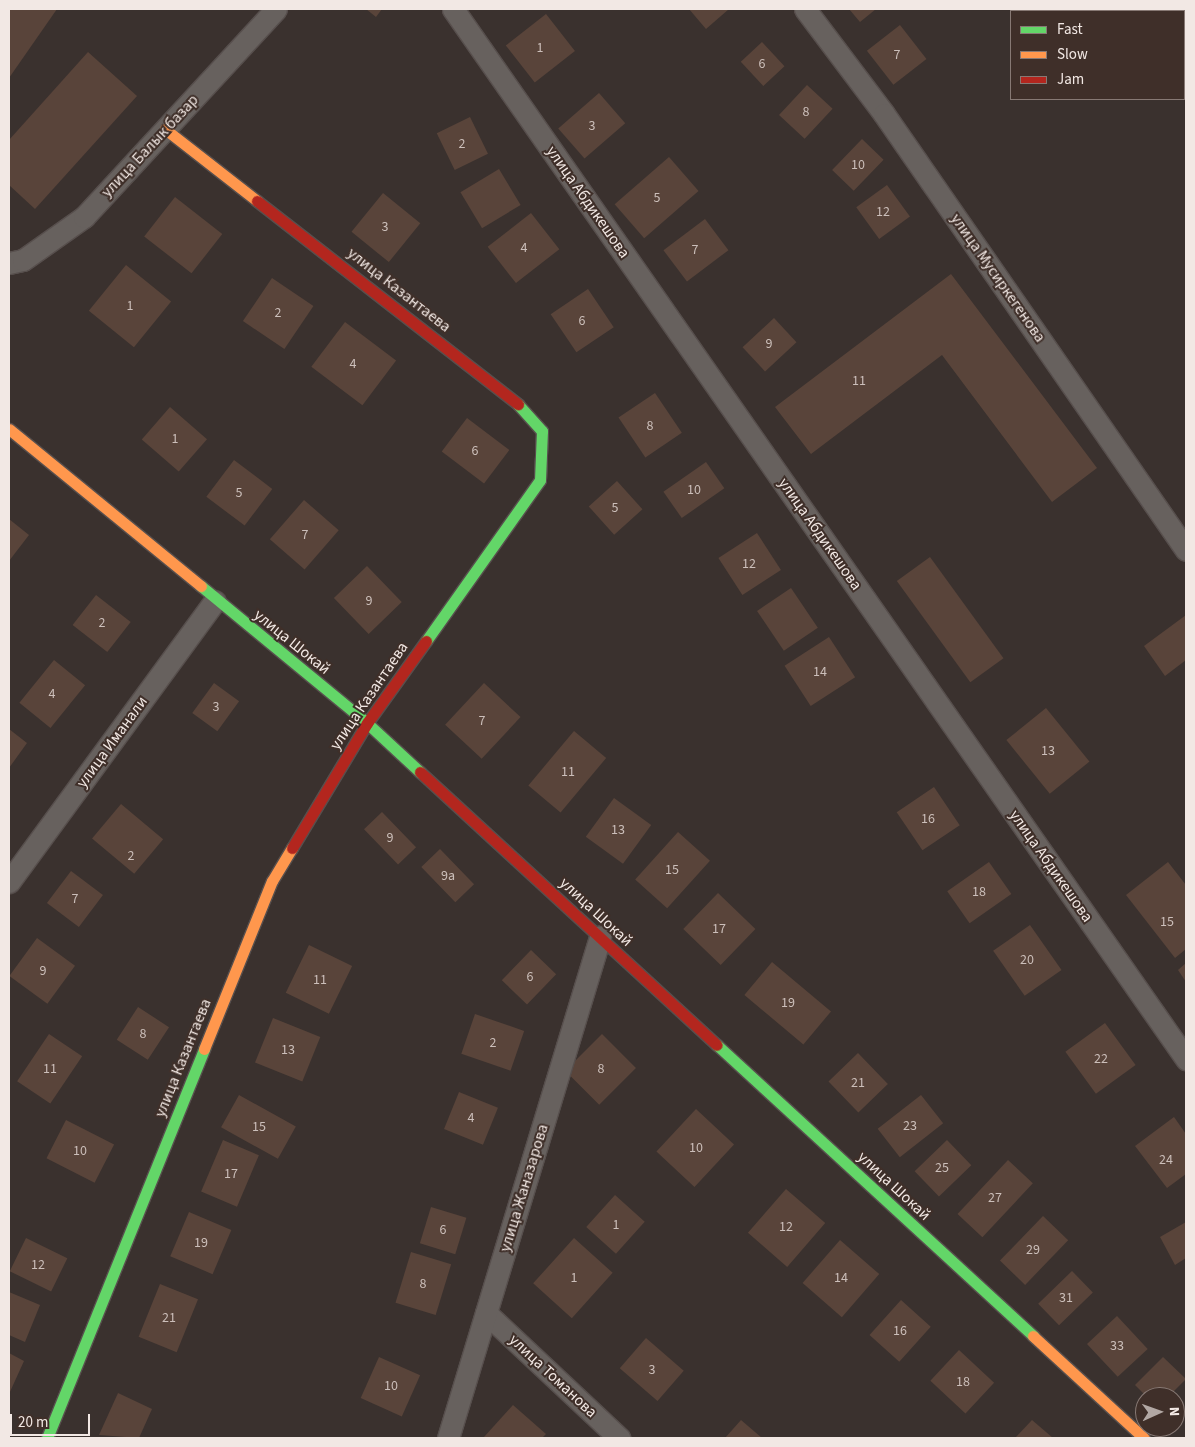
<!DOCTYPE html>
<meta charset="utf-8">
<style>
body{margin:0}
#map{position:relative;width:1195px;height:1447px;overflow:hidden;background:#3a312e;font-family:"Source Sans 3",sans-serif}
div>[style]{position:absolute}
.building>*{inset:0;background:#59443a;transform-origin:0 0}
.roads{filter:drop-shadow(1px 0 #574f4d) drop-shadow(-1px 0 #574f4d) drop-shadow(0 1px #574f4d) drop-shadow(0 -1px #574f4d)}
.street>*{height:21px;margin:-10.5px;padding:0 10.5px;transform-origin:10.5px;border-radius:10.5px;background:#67615e}
.fast>*{height:11px;margin:-5.5px;padding:0 5.5px;transform-origin:5.5px;border-radius:5.5px;background:#63d668}
.slow>*{height:11px;margin:-5.5px;padding:0 5.5px;transform-origin:5.5px;border-radius:5.5px;background:#ff974d}
.jam>*{height:11px;margin:-5.5px;padding:0 5.5px;transform-origin:5.5px;border-radius:5.5px;background:#b3261e}
span{translate:-50% -50%;white-space:nowrap;text-align:center;line-height:1.15;-webkit-text-stroke:4px #3f2f29;paint-order:stroke}
.number-label{font-size:14px;color:#ccbfba}
.number-label span{-webkit-text-stroke-width:0}
.street-label{font-size:16px;color:#f2e8e4}
.frame{position:absolute;inset:0;border:10px solid #f2e8e4;pointer-events:none}
.legend{position:absolute;left:1010px;top:10px;width:175px;height:90px;box-sizing:border-box;background:#3f2f29;border:1px solid #877974;margin:0;padding:6px 9px;list-style:none;font-size:15px;color:#f2e8e4}
.legend li{display:flex;align-items:center;gap:10px;height:25px}
.legend b{width:25px;border:1px solid #877974}
.north{position:absolute;left:1135px;top:1387px;width:50px;height:50px;box-sizing:border-box;background:#3f2f29;border:1px solid #877974;border-radius:50%;rotate:88deg;font-size:14px;font-weight:700;line-height:20px;text-align:center;color:#f2e8e4}
.north::after{content:'';display:block;margin:auto;width:18px;height:22px;background:#b2a8a4;clip-path:polygon(50% 0,100% 100%,50% 72%,0 100%)}
.scale{position:absolute;left:10px;top:1414px;width:80px;height:22px;box-sizing:border-box;border:2px solid #f2e8e4;border-top:0;padding-left:6px;font-size:15px;line-height:18px;white-space:nowrap;color:#f2e8e4;-webkit-text-stroke:4px #3f2f29;paint-order:stroke}
</style>
<div id="map">
<div class="building">
<i style="clip-path:polygon(9px 9px,57px 9px,9px 78px)"></i>
<i style="clip-path:polygon(366px 9px,382px 9px,376px 17px)"></i>
<i style="clip-path:polygon(689px 9px,729px 9px,706px 29px)"></i>
<i style="clip-path:polygon(849px 9px,876px 9px,860px 22px)"></i>
<i style="left:546px;top:14px;width:47px;height:51px;rotate:52deg"></i>
<i style="left:900px;top:25px;width:43px;height:42px;rotate:52deg"></i>
<i style="left:762px;top:42px;width:33px;height:29px;rotate:47deg"></i>
<i style="clip-path:polygon(88px 52px,137px 96px,35px 209px,9px 185px,9px 140px)"></i>
<i style="left:807px;top:85px;width:35px;height:41px;rotate:43deg"></i>
<i style="left:599px;top:93px;width:40px;height:54px;rotate:49deg"></i>
<i style="left:470px;top:117px;width:41px;height:37px;rotate:64deg"></i>
<i style="left:862px;top:139px;width:30px;height:43px;rotate:44deg"></i>
<i style="left:669px;top:157px;width:45px;height:72px;rotate:49deg"></i>
<i style="left:499px;top:169px;width:42px;height:45px;rotate:59deg"></i>
<i style="left:887px;top:185px;width:39px;height:38px;rotate:54deg"></i>
<i style="left:383px;top:193px;width:48px;height:50px;rotate:39deg"></i>
<i style="left:175px;top:197px;width:60px;height:50px;rotate:38deg"></i>
<i style="left:531px;top:213px;width:46px;height:55px;rotate:52deg"></i>
<i style="left:705px;top:219px;width:39px;height:52px;rotate:53deg"></i>
<i style="left:126px;top:265px;width:58px;height:59px;rotate:39deg"></i>
<i style="clip-path:polygon(951px 274px,1097px 468px,1052px 502px,942px 355px,811px 454px,775px 407px)"></i>
<i style="left:272px;top:278px;width:50px;height:52px;rotate:34deg"></i>
<i style="left:588px;top:289px;width:46px;height:45px;rotate:56deg"></i>
<i style="left:774px;top:318px;width:33px;height:43px;rotate:47deg"></i>
<i style="left:345px;top:322px;width:64px;height:56px;rotate:37deg"></i>
<i style="left:655px;top:393px;width:48px;height:44px;rotate:56deg"></i>
<i style="left:170px;top:407px;width:49px;height:43px;rotate:41deg"></i>
<i style="left:467px;top:418px;width:53px;height:42px;rotate:37deg"></i>
<i style="left:234px;top:460px;width:48px;height:46px;rotate:37deg"></i>
<i style="left:706px;top:462px;width:32px;height:52px;rotate:55deg"></i>
<i style="left:617px;top:481px;width:38px;height:38px;rotate:48deg"></i>
<i style="left:304px;top:500px;width:46px;height:52px;rotate:41deg"></i>
<i style="clip-path:polygon(9px 519px,29px 535px,9px 561px)"></i>
<i style="left:757px;top:533px;width:44px;height:46px;rotate:57deg"></i>
<i style="left:930px;top:557px;width:125px;height:41px;rotate:54deg"></i>
<i style="left:367px;top:566px;width:50px;height:46px;rotate:46deg"></i>
<i style="left:791px;top:588px;width:48px;height:41px;rotate:56deg"></i>
<i style="left:96px;top:595px;width:44px;height:38px;rotate:38deg"></i>
<i style="clip-path:polygon(1186px 615px,1186px 660px,1165px 676px,1144px 646px)"></i>
<i style="left:829px;top:637px;width:48px;height:53px;rotate:57deg"></i>
<i style="left:54px;top:660px;width:40px;height:55px;rotate:39deg"></i>
<i style="left:214px;top:683px;width:31px;height:37px;rotate:36deg"></i>
<i style="left:484px;top:683px;width:50px;height:57px;rotate:43deg"></i>
<i style="left:1046px;top:708px;width:69px;height:51px;rotate:51deg"></i>
<i style="clip-path:polygon(9px 729px,27px 743px,9px 768px)"></i>
<i style="left:574px;top:731px;width:42px;height:71px;rotate:40deg"></i>
<i style="left:934px;top:787px;width:46px;height:45px;rotate:56deg"></i>
<i style="left:614px;top:798px;width:46px;height:48px;rotate:36deg"></i>
<i style="left:121px;top:804px;width:55px;height:45px;rotate:40deg"></i>
<i style="left:382px;top:812px;width:49px;height:25px;rotate:46deg"></i>
<i style="left:678px;top:832px;width:43px;height:64px;rotate:42deg"></i>
<i style="left:440px;top:849px;width:49px;height:26px;rotate:46deg"></i>
<i style="left:989px;top:862px;width:39px;height:51px;rotate:55deg"></i>
<i style="clip-path:polygon(1168px 862px,1186px 885px,1186px 949px,1175px 958px,1126px 895px)"></i>
<i style="left:71px;top:871px;width:40px;height:40px;rotate:37deg"></i>
<i style="left:718px;top:893px;width:52px;height:50px;rotate:44deg"></i>
<i style="left:1030px;top:925px;width:55px;height:45px;rotate:55deg"></i>
<i style="left:37px;top:938px;width:47px;height:47px;rotate:36deg"></i>
<i style="left:309px;top:945px;width:48px;height:53px;rotate:26deg"></i>
<i style="left:531px;top:950px;width:35px;height:42px;rotate:44deg"></i>
<i style="left:772px;top:962px;width:77px;height:43px;rotate:40deg"></i>
<i style="clip-path:polygon(1186px 963px,1186px 982px,1178px 970px)"></i>
<i style="left:138px;top:1007px;width:37px;height:39px;rotate:33deg"></i>
<i style="left:475px;top:1014px;width:52px;height:42px;rotate:19deg"></i>
<i style="left:273px;top:1018px;width:51px;height:48px;rotate:22deg"></i>
<i style="left:1105px;top:1023px;width:52px;height:49px;rotate:54deg"></i>
<i style="left:49px;top:1034px;width:40px;height:57px;rotate:34deg"></i>
<i style="left:602px;top:1034px;width:48px;height:52px;rotate:45deg"></i>
<i style="left:858px;top:1053px;width:43px;height:41px;rotate:46deg"></i>
<i style="left:459px;top:1092px;width:42px;height:40px;rotate:22deg"></i>
<i style="left:239px;top:1095px;width:65px;height:37px;rotate:29deg"></i>
<i style="left:921px;top:1095px;width:36px;height:55px;rotate:52deg"></i>
<i style="left:696px;top:1109px;width:52px;height:58px;rotate:43deg"></i>
<i style="clip-path:polygon(1174px 1117px,1186px 1134px,1186px 1174px,1167px 1188px,1135px 1146px)"></i>
<i style="left:66px;top:1120px;width:54px;height:43px;rotate:27deg"></i>
<i style="left:223px;top:1140px;width:39px;height:56px;rotate:23deg"></i>
<i style="left:947px;top:1140px;width:35px;height:45px;rotate:46deg"></i>
<i style="left:1008px;top:1160px;width:34px;height:74px;rotate:43deg"></i>
<i style="left:786px;top:1189px;width:52px;height:58px;rotate:41deg"></i>
<i style="left:615px;top:1195px;width:40px;height:43px;rotate:42deg"></i>
<i style="left:431px;top:1207px;width:37px;height:38px;rotate:17deg"></i>
<i style="left:189px;top:1212px;width:46px;height:48px;rotate:23deg"></i>
<i style="left:1043px;top:1216px;width:35px;height:62px;rotate:44deg"></i>
<i style="clip-path:polygon(1186px 1222px,1186px 1258px,1175px 1265px,1160px 1237px)"></i>
<i style="left:26px;top:1238px;width:46px;height:37px;rotate:26deg"></i>
<i style="left:574px;top:1238px;width:52px;height:61px;rotate:42deg"></i>
<i style="left:840px;top:1240px;width:52px;height:57px;rotate:41deg"></i>
<i style="left:411px;top:1252px;width:42px;height:53px;rotate:17deg"></i>
<i style="left:1072px;top:1271px;width:30px;height:47px;rotate:46deg"></i>
<i style="left:160px;top:1284px;width:41px;height:57px;rotate:22deg"></i>
<i style="clip-path:polygon(9px 1292px,40px 1305px,25px 1342px,9px 1335px)"></i>
<i style="left:901px;top:1300px;width:40px;height:47px;rotate:42deg"></i>
<i style="left:1117px;top:1316px;width:45px;height:41px;rotate:47deg"></i>
<i style="left:646px;top:1338px;width:50px;height:40px;rotate:41deg"></i>
<i style="left:959px;top:1350px;width:48px;height:42px;rotate:43deg"></i>
<i style="clip-path:polygon(9px 1353px,24px 1361px,9px 1394px)"></i>
<i style="left:379px;top:1357px;width:45px;height:45px;rotate:24deg"></i>
<i style="clip-path:polygon(1163px 1357px,1186px 1379px,1168px 1397px,1147px 1397px,1135px 1385px)"></i>
<i style="clip-path:polygon(118px 1393px,152px 1409px,139px 1438px,99px 1435px)"></i>
<i style="clip-path:polygon(513px 1405px,546px 1434px,542px 1438px,484px 1437px)"></i>
<i style="clip-path:polygon(741px 1420px,762px 1438px,725px 1438px)"></i>
<i style="clip-path:polygon(1032px 1420px,1053px 1438px,1015px 1438px)"></i>
</div>
<div class="roads">
<div class="street">
<i style="left:453px;top:9px;width:1281px;rotate:55.08deg"></i>
<i style="left:805px;top:9px;width:131px;rotate:53deg"></i>
<i style="left:884px;top:114px;width:530px;rotate:55.29deg"></i>
<i style="left:9px;top:263px;width:14px;rotate:-12deg"></i>
<i style="left:23px;top:260px;width:75px;rotate:-35.2deg"></i>
<i style="left:84px;top:217px;width:283px;rotate:-47.3deg"></i>
<i style="left:9px;top:882px;width:348px;rotate:-53.8deg"></i>
<i style="left:486px;top:1313px;width:183px;rotate:43.2deg"></i>
<i style="left:448px;top:1438px;width:524px;rotate:-73.12deg"></i>
</div>
<div class="fast">
<i style="left:201px;top:586px;width:215px;rotate:39.5deg"></i>
<i style="left:367px;top:723px;width:72px;rotate:42.8deg"></i>
<i style="left:426px;top:641px;width:197px;rotate:-54.7deg"></i>
<i style="left:540px;top:480px;width:49px;rotate:-87.7deg"></i>
<i style="left:542px;top:431px;width:36px;rotate:-132deg"></i>
<i style="left:717px;top:1045px;width:430px;rotate:42.6deg"></i>
<i style="left:47px;top:1438px;width:419px;rotate:-68deg"></i>
</div>
<div class="slow">
<i style="left:165px;top:129px;width:117px;rotate:38deg"></i>
<i style="left:9px;top:429px;width:248px;rotate:39.3deg"></i>
<i style="left:204px;top:1049px;width:181px;rotate:-68deg"></i>
<i style="left:272px;top:881px;width:39px;rotate:-59deg"></i>
<i style="left:1033px;top:1336px;width:151px;rotate:42.6deg"></i>
</div>
<div class="jam">
<i style="left:257px;top:201px;width:331px;rotate:37.9deg"></i>
<i style="left:420px;top:772px;width:403px;rotate:42.6deg"></i>
<i style="left:292px;top:848px;width:146px;rotate:-59deg"></i>
<i style="left:367px;top:723px;width:101px;rotate:-54.3deg"></i>
</div>
</div>
<div class="number-label">
<span style="left:540px;top:48px">1</span>
<span style="left:897px;top:55px">7</span>
<span style="left:762px;top:64px">6</span>
<span style="left:806px;top:112px">8</span>
<span style="left:592px;top:126px">3</span>
<span style="left:462px;top:144px">2</span>
<span style="left:858px;top:165px">10</span>
<span style="left:657px;top:198px">5</span>
<span style="left:883px;top:212px">12</span>
<span style="left:385px;top:227px">3</span>
<span style="left:524px;top:248px">4</span>
<span style="left:695px;top:250px">7</span>
<span style="left:130px;top:306px">1</span>
<span style="left:278px;top:313px">2</span>
<span style="left:582px;top:321px">6</span>
<span style="left:769px;top:344px">9</span>
<span style="left:353px;top:364px">4</span>
<span style="left:859px;top:381px">11</span>
<span style="left:650px;top:426px">8</span>
<span style="left:175px;top:439px">1</span>
<span style="left:475px;top:451px">6</span>
<span style="left:694px;top:490px">10</span>
<span style="left:239px;top:493px">5</span>
<span style="left:615px;top:508px">5</span>
<span style="left:305px;top:535px">7</span>
<span style="left:749px;top:564px">12</span>
<span style="left:369px;top:601px">9</span>
<span style="left:102px;top:623px">2</span>
<span style="left:820px;top:672px">14</span>
<span style="left:52px;top:694px">4</span>
<span style="left:216px;top:707px">3</span>
<span style="left:482px;top:721px">7</span>
<span style="left:1048px;top:751px">13</span>
<span style="left:568px;top:772px">11</span>
<span style="left:928px;top:819px">16</span>
<span style="left:618px;top:830px">13</span>
<span style="left:390px;top:838px">9</span>
<span style="left:131px;top:856px">2</span>
<span style="left:672px;top:870px">15</span>
<span style="left:448px;top:876px">9а</span>
<span style="left:979px;top:892px">18</span>
<span style="left:75px;top:899px">7</span>
<span style="left:1167px;top:922px">15</span>
<span style="left:719px;top:929px">17</span>
<span style="left:1027px;top:960px">20</span>
<span style="left:43px;top:971px">9</span>
<span style="left:530px;top:977px">6</span>
<span style="left:320px;top:980px">11</span>
<span style="left:788px;top:1003px">19</span>
<span style="left:143px;top:1034px">8</span>
<span style="left:493px;top:1043px">2</span>
<span style="left:288px;top:1050px">13</span>
<span style="left:1101px;top:1059px">22</span>
<span style="left:50px;top:1069px">11</span>
<span style="left:601px;top:1069px">8</span>
<span style="left:858px;top:1083px">21</span>
<span style="left:471px;top:1118px">4</span>
<span style="left:910px;top:1126px">23</span>
<span style="left:259px;top:1127px">15</span>
<span style="left:696px;top:1148px">10</span>
<span style="left:80px;top:1151px">10</span>
<span style="left:1166px;top:1160px">24</span>
<span style="left:942px;top:1168px">25</span>
<span style="left:231px;top:1174px">17</span>
<span style="left:995px;top:1198px">27</span>
<span style="left:616px;top:1225px">1</span>
<span style="left:786px;top:1227px">12</span>
<span style="left:443px;top:1230px">6</span>
<span style="left:201px;top:1243px">19</span>
<span style="left:1033px;top:1250px">29</span>
<span style="left:38px;top:1265px">12</span>
<span style="left:574px;top:1278px">1</span>
<span style="left:841px;top:1278px">14</span>
<span style="left:423px;top:1284px">8</span>
<span style="left:1066px;top:1298px">31</span>
<span style="left:169px;top:1318px">21</span>
<span style="left:900px;top:1331px">16</span>
<span style="left:1117px;top:1346px">33</span>
<span style="left:652px;top:1370px">3</span>
<span style="left:963px;top:1382px">18</span>
<span style="left:391px;top:1386px">10</span>
</div>
<div class="street-label">
<span style="left:150px;top:146px;rotate:-47deg">улица Балык базар</span>
<span style="left:588px;top:202px;rotate:55deg">улица Абдикешова</span>
<span style="left:998px;top:278px;rotate:55deg">улица Мусиркегенова</span>
<span style="left:399px;top:290px;rotate:38deg">улица Казантаева</span>
<span style="left:820px;top:534px;rotate:55deg">улица Абдикешова</span>
<span style="left:292px;top:642px;rotate:39deg">улица Шокай</span>
<span style="left:369px;top:696px;rotate:-56deg">улица Казантаева</span>
<span style="left:112px;top:742px;rotate:-54deg">улица Иманали</span>
<span style="left:1051px;top:866px;rotate:55deg">улица Абдикешова</span>
<span style="left:596px;top:912px;rotate:43deg">улица Шокай</span>
<span style="left:183px;top:1058px;rotate:-68deg">улица Казантаева</span>
<span style="left:894px;top:1186px;rotate:43deg">улица Шокай</span>
<span style="left:524px;top:1188px;rotate:-73deg">улица Жаназарова</span>
<span style="left:553px;top:1376px;rotate:43deg">улица Томанова</span>
</div>
<div class="frame"></div>
<ul class="legend">
<li><b style="height:6px;background:#63d668"></b>Fast</li>
<li><b style="height:6px;background:#ff974d"></b>Slow</li>
<li><b style="height:6px;background:#b3261e"></b>Jam</li>
</ul>
<div class="north">N</div>
<div class="scale">20 m</div>
</div>
